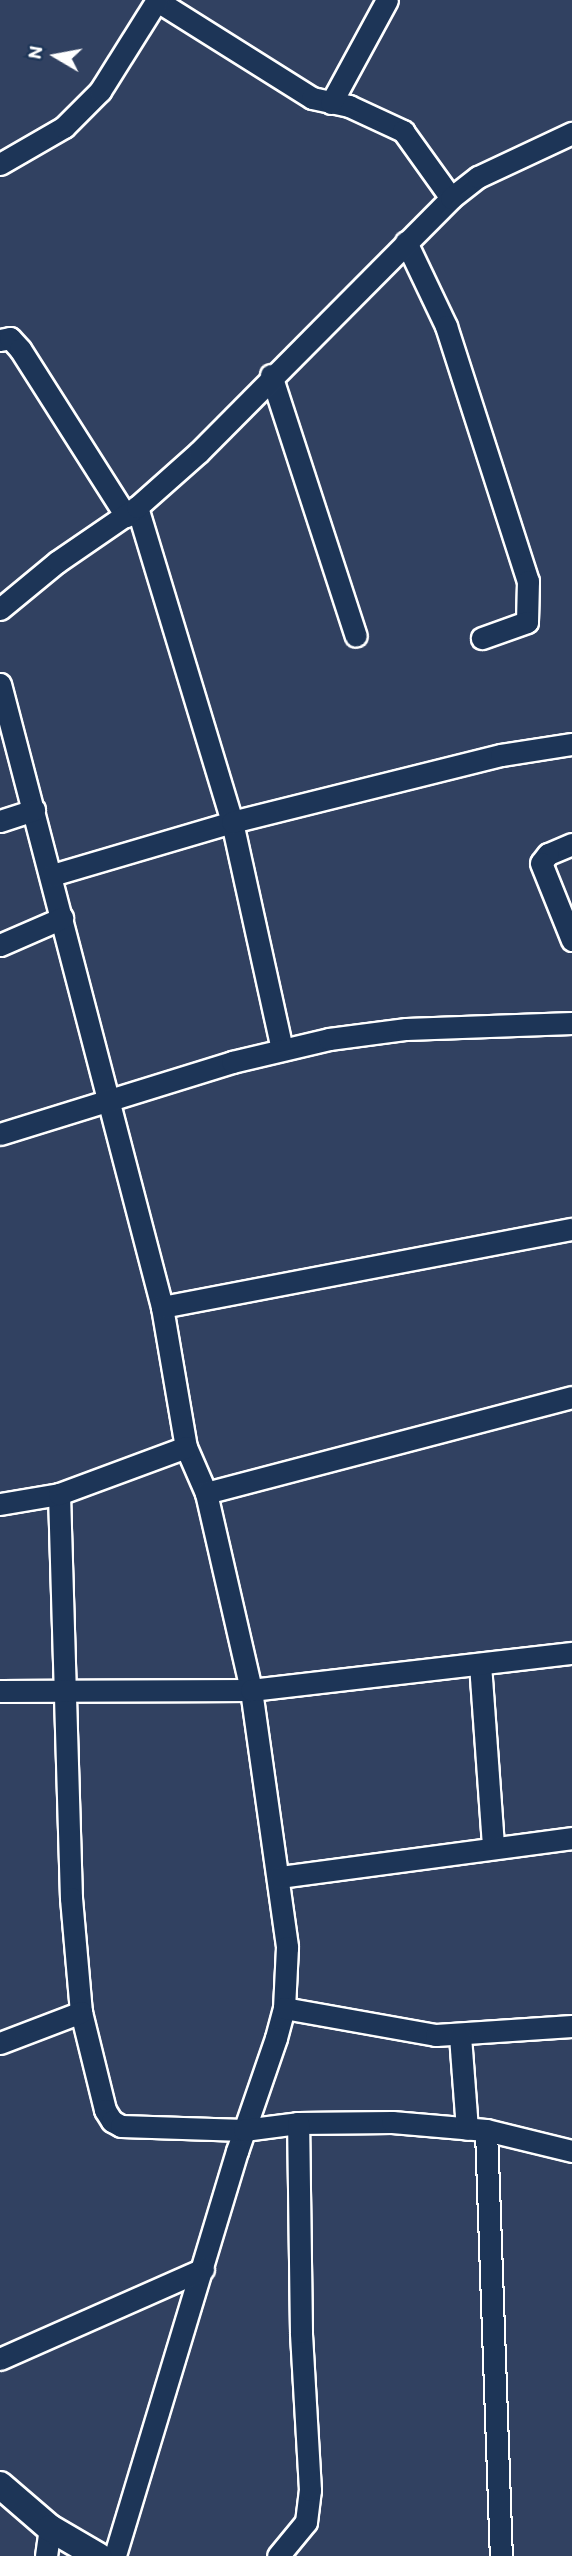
<!DOCTYPE html>
<style>
body{margin:0}
#map{position:relative;width:572px;height:2556px;overflow:hidden;background:#314161;font-family:Itim,sans-serif}
div>[style]{position:absolute}
.roads{filter:drop-shadow(2px 0 #fff) drop-shadow(-2px 0 #fff) drop-shadow(0 2px #fff) drop-shadow(0 -2px #fff)}
.minor>*{height:21px;margin:-10.5px;padding:0 10.5px;transform-origin:10.5px;border-radius:10.5px;background:#1d3557}
.tertiary>*{height:26px;margin:-13px;padding:0 13px;transform-origin:13px;border-radius:13px;background:#1d3557}
span{translate:-50% -50%;white-space:nowrap;text-align:center;line-height:1.15;-webkit-text-stroke:6px #1d3557;paint-order:stroke}
.north{position:absolute;left:21px;top:21px;width:70px;height:70px;-webkit-text-stroke:5px #1d3557;paint-order:stroke;rotate:280deg;font-size:19px;font-weight:700;line-height:28px;text-align:center;color:#fff}
.north::after{content:'';display:block;margin:auto;width:24px;height:32px;background:#fff;clip-path:polygon(50% 0,100% 100%,50% 72%,0 100%)}
</style>
<div id="map">
<div class="roads">
<div class="minor">
<i style="left:156px;top:0;width:184px;rotate:32.1deg"></i>
<i style="left:312px;top:98px;width:38px;rotate:12deg"></i>
<i style="left:349px;top:106px;width:60px;rotate:24.8deg"></i>
<i style="left:403px;top:131px;width:82px;rotate:54.4deg"></i>
<i style="left:331px;top:103px;width:117px;rotate:-61.5deg"></i>
<i style="left:0;top:164px;width:74px;rotate:-30deg"></i>
<i style="left:64px;top:127px;width:51px;rotate:-45deg"></i>
<i style="left:100px;top:91px;width:107px;rotate:-57.9deg"></i>
<i style="left:406px;top:242px;width:93px;rotate:64.5deg"></i>
<i style="left:446px;top:326px;width:268px;rotate:72.2deg"></i>
<i style="left:528px;top:581px;width:41px;rotate:91.4deg"></i>
<i style="left:527px;top:622px;width:48px;rotate:160.4deg"></i>
<i style="left:0;top:340px;width:10px;rotate:-11deg"></i>
<i style="left:10px;top:338px;width:15px;rotate:48deg"></i>
<i style="left:20px;top:349px;width:198px;rotate:57.6deg"></i>
<i style="left:271px;top:375px;width:274px;rotate:72deg"></i>
<i style="left:137px;top:507px;width:329px;rotate:73.2deg"></i>
<i style="left:232px;top:822px;width:232px;rotate:77.6deg"></i>
<i style="left:0;top:609px;width:74px;rotate:-39.5deg"></i>
<i style="left:57px;top:562px;width:97px;rotate:-34.5deg"></i>
<i style="left:137px;top:507px;width:83px;rotate:-41.6deg"></i>
<i style="left:199px;top:452px;width:358px;rotate:-45.2deg"></i>
<i style="left:451px;top:198px;width:34px;rotate:-38deg"></i>
<i style="left:478px;top:177px;width:104px;rotate:-25.1deg"></i>
<i style="left:0;top:684px;width:644px;rotate:75.42deg"></i>
<i style="left:162px;top:1307px;width:142px;rotate:80.3deg"></i>
<i style="left:186px;top:1447px;width:50px;rotate:66.5deg"></i>
<i style="left:206px;top:1493px;width:202px;rotate:77.1deg"></i>
<i style="left:251px;top:1690px;width:260px;rotate:82deg"></i>
<i style="left:287px;top:1947px;width:61px;rotate:92.8deg"></i>
<i style="left:284px;top:2008px;width:31px;rotate:105deg"></i>
<i style="left:276px;top:2038px;width:120px;rotate:109deg"></i>
<i style="left:237px;top:2151px;width:423px;rotate:106.8deg"></i>
<i style="left:0;top:821px;width:36px;rotate:-18deg"></i>
<i style="left:572px;top:844px;width:26px;rotate:157deg"></i>
<i style="left:548px;top:854px;width:11px;rotate:128deg"></i>
<i style="left:541px;top:863px;width:83px;rotate:68.1deg"></i>
<i style="left:52px;top:875px;width:188px;rotate:-16.4deg"></i>
<i style="left:232px;top:822px;width:277px;rotate:-14deg"></i>
<i style="left:501px;top:755px;width:72px;rotate:-8.8deg"></i>
<i style="left:0;top:945px;width:68px;rotate:-23.5deg"></i>
<i style="left:0;top:1134px;width:243px;rotate:-17.2deg"></i>
<i style="left:232px;top:1062px;width:100px;rotate:-13.3deg"></i>
<i style="left:329px;top:1039px;width:78px;rotate:-7.4deg"></i>
<i style="left:406px;top:1029px;width:166px;rotate:-2.1deg"></i>
<i style="left:162px;top:1307px;width:417px;rotate:-10.8deg"></i>
<i style="left:206px;top:1493px;width:378px;rotate:-14.7deg"></i>
<i style="left:59px;top:1494px;width:404px;rotate:88.3deg"></i>
<i style="left:71px;top:1898px;width:114px;rotate:85deg"></i>
<i style="left:81px;top:2012px;width:101px;rotate:76.2deg"></i>
<i style="left:105px;top:2110px;width:13px;rotate:58deg"></i>
<i style="left:112px;top:2121px;width:10px;rotate:29deg"></i>
<i style="left:121px;top:2126px;width:123px;rotate:1.9deg"></i>
<i style="left:244px;top:2130px;width:54px;rotate:-7.4deg"></i>
<i style="left:298px;top:2123px;width:94px;rotate:-0.6deg"></i>
<i style="left:392px;top:2122px;width:94px;rotate:4.9deg"></i>
<i style="left:486px;top:2130px;width:89px;rotate:13.7deg"></i>
<i style="left:0;top:1504px;width:60px;rotate:-9.6deg"></i>
<i style="left:59px;top:1494px;width:135px;rotate:-20.3deg"></i>
<i style="left:480px;top:1664px;width:183px;rotate:85.9deg"></i>
<i style="left:0;top:1691px;width:251px;rotate:-0.2deg"></i>
<i style="left:251px;top:1690px;width:323px;rotate:-6.6deg"></i>
<i style="left:280px;top:1877px;width:295px;rotate:-7.6deg"></i>
<i style="left:284px;top:2008px;width:154px;rotate:10.1deg"></i>
<i style="left:436px;top:2035px;width:136px;rotate:-3.8deg"></i>
<i style="left:460px;top:2036px;width:93px;rotate:85.7deg"></i>
<i style="left:0;top:2043px;width:87px;rotate:-20.9deg"></i>
<i style="left:486px;top:2130px;width:426px;rotate:88deg"></i>
<i style="left:0;top:2359px;width:222px;rotate:-23.9deg"></i>
<i style="left:46px;top:2556px;width:28px;rotate:-82deg"></i>
<i style="left:278px;top:2556px;width:44px;rotate:-50.5deg"></i>
<i style="left:306px;top:2522px;width:32px;rotate:-83deg"></i>
<i style="left:310px;top:2490px;width:158px;rotate:-93.3deg"></i>
<i style="left:301px;top:2332px;width:209px;rotate:-90.8deg"></i>
</div>
<div class="tertiary">
<i style="left:0;top:2485px;width:66px;rotate:40.7deg"></i>
<i style="left:50px;top:2528px;width:56px;rotate:30.3deg"></i>
</div>
</div>
<div class="north">N</div>
</div>
